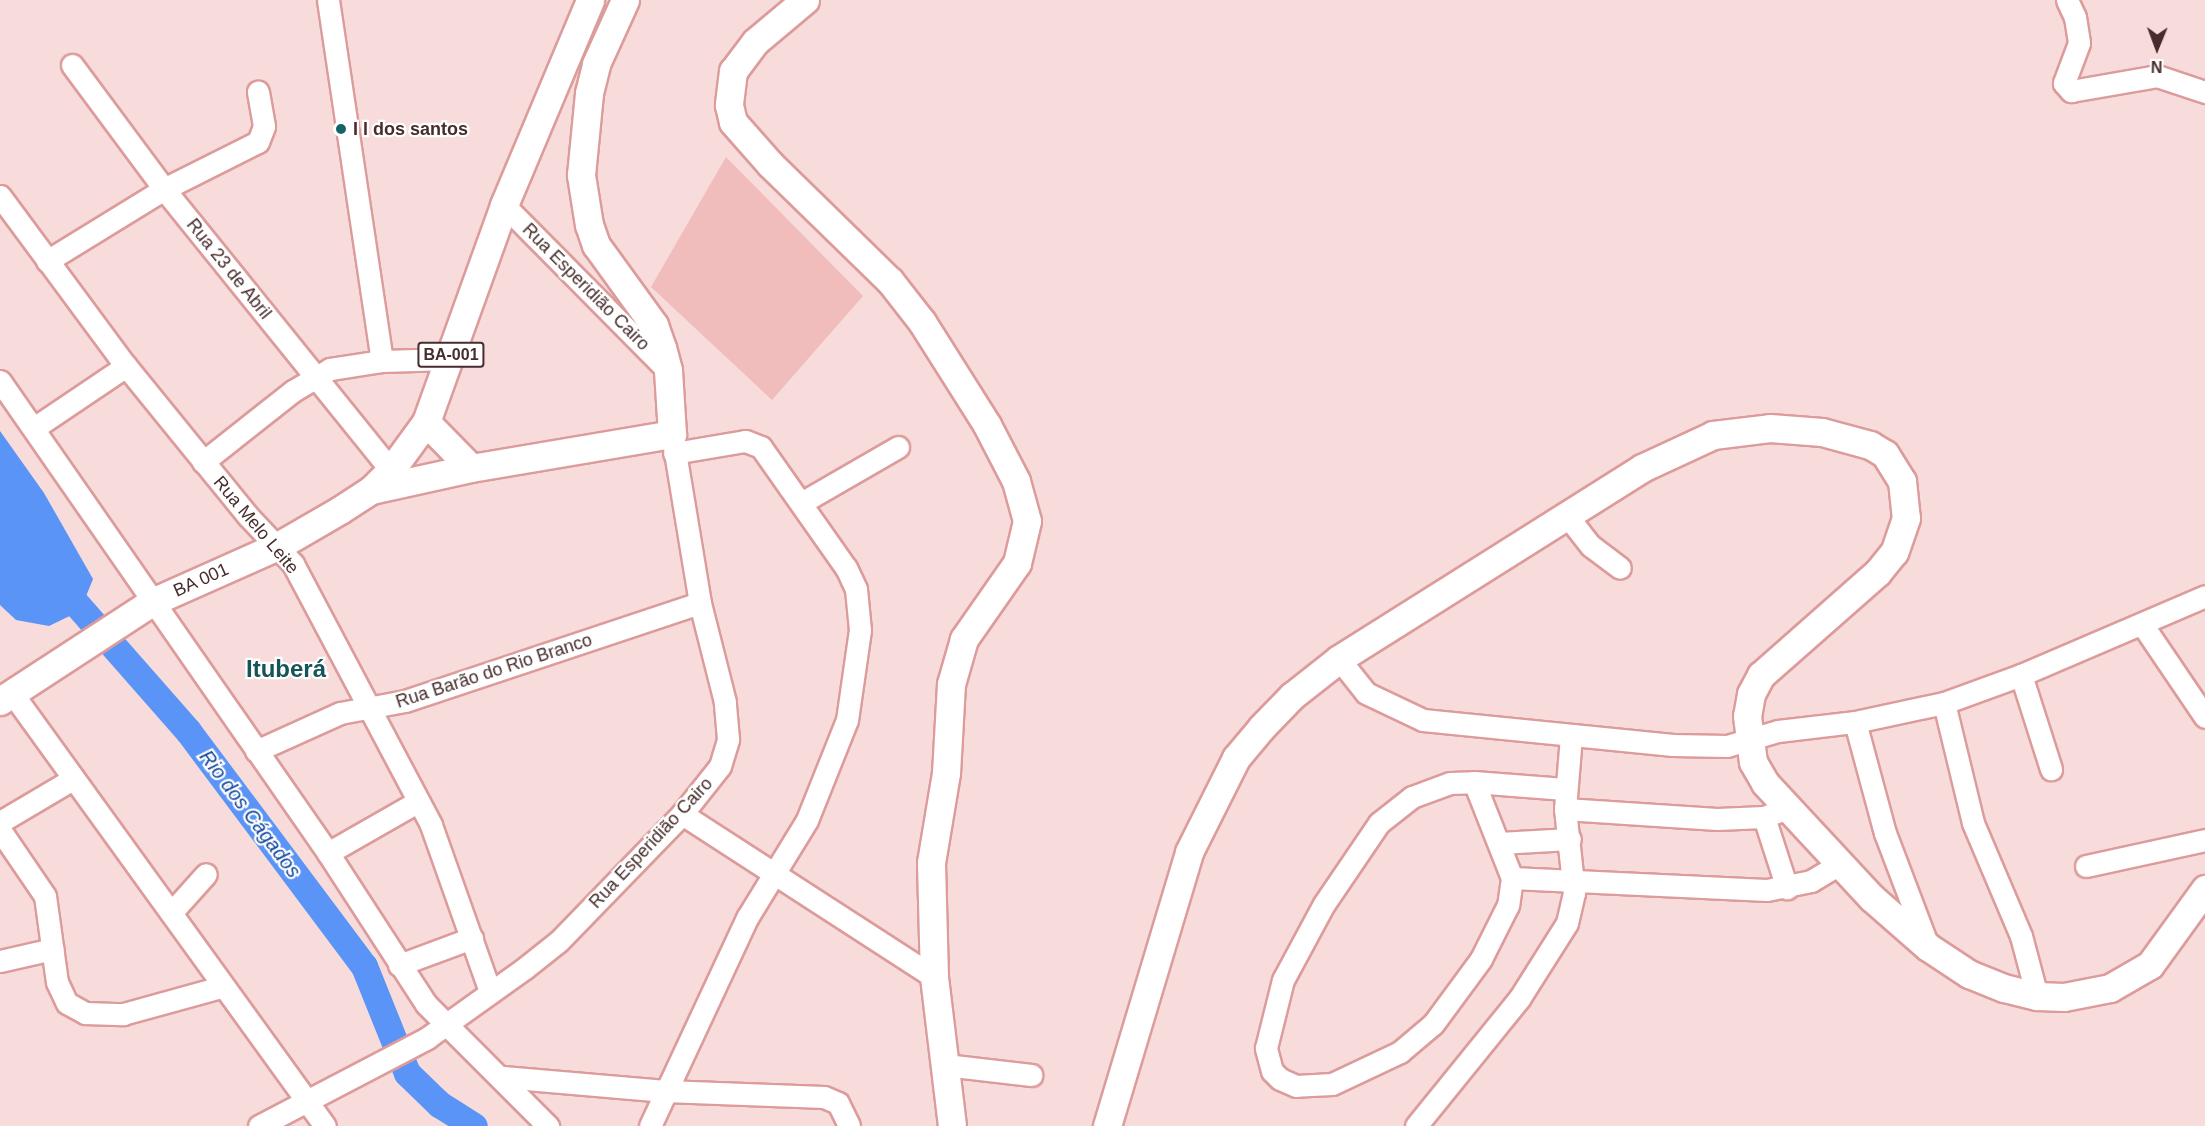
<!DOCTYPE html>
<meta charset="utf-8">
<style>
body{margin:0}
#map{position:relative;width:2205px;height:1126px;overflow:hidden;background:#f7dcdb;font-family:Arial,sans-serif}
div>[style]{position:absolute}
.green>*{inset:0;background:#f0bdbc}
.water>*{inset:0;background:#5994f6}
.river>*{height:27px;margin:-13.5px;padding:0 13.5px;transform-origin:13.5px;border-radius:13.5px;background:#5994f6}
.roads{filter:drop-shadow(2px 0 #dc9c9b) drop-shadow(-2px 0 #dc9c9b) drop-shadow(0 2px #dc9c9b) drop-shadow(0 -2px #dc9c9b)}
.minor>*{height:21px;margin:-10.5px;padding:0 10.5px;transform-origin:10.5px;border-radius:10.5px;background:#fff}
.major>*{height:27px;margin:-13.5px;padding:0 13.5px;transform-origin:13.5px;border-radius:13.5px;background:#fff}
.dots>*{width:16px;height:16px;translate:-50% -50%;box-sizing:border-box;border:3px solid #fff;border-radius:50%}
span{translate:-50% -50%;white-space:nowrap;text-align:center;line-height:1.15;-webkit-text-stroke:4.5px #fff;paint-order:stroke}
.shield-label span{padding:2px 4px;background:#fff;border:2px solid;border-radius:4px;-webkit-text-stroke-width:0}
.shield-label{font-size:16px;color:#462c2c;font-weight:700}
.poi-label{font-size:18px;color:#462c2c;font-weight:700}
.left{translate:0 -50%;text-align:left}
.street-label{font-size:18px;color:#462c2c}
.water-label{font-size:20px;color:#0f459b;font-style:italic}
.district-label{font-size:24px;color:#175457;font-weight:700}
.north{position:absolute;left:2127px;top:18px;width:60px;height:60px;-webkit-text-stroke:4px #fff;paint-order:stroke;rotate:181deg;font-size:16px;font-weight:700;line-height:24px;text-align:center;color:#462c2c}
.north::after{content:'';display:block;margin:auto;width:21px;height:27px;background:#462c2c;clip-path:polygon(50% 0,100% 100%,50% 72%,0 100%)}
</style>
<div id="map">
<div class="green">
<i style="clip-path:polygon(726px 157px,863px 296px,772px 400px,651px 287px)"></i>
</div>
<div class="water">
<i style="clip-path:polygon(0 431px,44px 493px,93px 579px,80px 611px,49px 626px,16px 620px,0 605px)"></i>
</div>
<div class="river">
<i style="left:58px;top:583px;width:197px;rotate:48.7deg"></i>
<i style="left:188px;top:731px;width:294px;rotate:53.2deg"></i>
<i style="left:364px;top:966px;width:115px;rotate:68.1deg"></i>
<i style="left:407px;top:1073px;width:45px;rotate:44.1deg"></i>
<i style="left:439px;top:1104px;width:41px;rotate:32.2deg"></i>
</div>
<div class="roads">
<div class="minor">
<i style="left:328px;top:0;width:365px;rotate:81.5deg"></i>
<i style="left:2067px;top:0;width:19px;rotate:65deg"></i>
<i style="left:2075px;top:17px;width:26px;rotate:81deg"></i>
<i style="left:2079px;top:43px;width:43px;rotate:110.6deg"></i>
<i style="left:2064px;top:83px;width:11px;rotate:49deg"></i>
<i style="left:2071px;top:91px;width:87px;rotate:-9.9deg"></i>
<i style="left:2157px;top:76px;width:51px;rotate:18.4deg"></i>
<i style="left:72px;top:65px;width:154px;rotate:53.4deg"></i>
<i style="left:164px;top:189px;width:361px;rotate:51.1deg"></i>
<i style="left:0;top:196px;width:212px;rotate:53.5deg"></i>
<i style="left:126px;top:366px;width:193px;rotate:50.9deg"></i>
<i style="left:248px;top:516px;width:66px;rotate:46.8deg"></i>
<i style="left:293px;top:564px;width:295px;rotate:62.1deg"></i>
<i style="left:431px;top:825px;width:177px;rotate:70.5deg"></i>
<i style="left:504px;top:205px;width:232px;rotate:45.3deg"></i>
<i style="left:47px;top:261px;width:137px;rotate:-31.6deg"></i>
<i style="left:164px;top:189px;width:105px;rotate:-26.6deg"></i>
<i style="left:258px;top:142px;width:17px;rotate:-69deg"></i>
<i style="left:264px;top:126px;width:35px;rotate:-100deg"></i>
<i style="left:0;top:381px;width:575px;rotate:55.2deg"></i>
<i style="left:328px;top:853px;width:180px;rotate:57deg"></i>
<i style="left:426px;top:1004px;width:173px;rotate:45deg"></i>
<i style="left:34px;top:428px;width:111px;rotate:-34deg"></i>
<i style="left:203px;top:462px;width:115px;rotate:-38.3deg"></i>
<i style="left:293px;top:391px;width:43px;rotate:-30.7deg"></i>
<i style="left:330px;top:369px;width:53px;rotate:-8.7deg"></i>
<i style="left:382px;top:361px;width:68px;rotate:-1.7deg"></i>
<i style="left:801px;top:503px;width:112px;rotate:-30deg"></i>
<i style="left:1568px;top:517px;width:37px;rotate:52deg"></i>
<i style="left:1591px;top:546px;width:36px;rotate:37deg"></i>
<i style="left:2142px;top:624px;width:112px;rotate:55.9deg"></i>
<i style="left:1339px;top:659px;width:43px;rotate:51.5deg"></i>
<i style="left:1366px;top:693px;width:63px;rotate:25.3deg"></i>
<i style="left:1423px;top:720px;width:251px;rotate:5.7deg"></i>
<i style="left:1673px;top:745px;width:54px;rotate:1.1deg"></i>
<i style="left:1727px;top:746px;width:53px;rotate:-16.4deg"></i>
<i style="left:1778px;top:731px;width:78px;rotate:-6.7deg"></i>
<i style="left:1855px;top:722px;width:91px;rotate:-12.1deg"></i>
<i style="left:1944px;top:703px;width:82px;rotate:-20deg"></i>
<i style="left:2021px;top:675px;width:200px;rotate:-23.2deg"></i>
<i style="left:2021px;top:675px;width:99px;rotate:72.3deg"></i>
<i style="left:12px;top:693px;width:534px;rotate:54.14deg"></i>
<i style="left:1944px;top:703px;width:123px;rotate:76.4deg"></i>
<i style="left:1973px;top:823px;width:123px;rotate:67deg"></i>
<i style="left:2021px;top:936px;width:62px;rotate:75.1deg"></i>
<i style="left:1855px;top:722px;width:115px;rotate:74.9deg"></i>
<i style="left:1885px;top:833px;width:121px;rotate:69.2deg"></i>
<i style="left:256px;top:751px;width:92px;rotate:-24.3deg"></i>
<i style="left:340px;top:713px;width:66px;rotate:-10.5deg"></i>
<i style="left:405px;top:701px;width:311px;rotate:-18.4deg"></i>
<i style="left:1474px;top:782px;width:103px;rotate:68.4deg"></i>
<i style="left:1512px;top:878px;width:27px;rotate:98deg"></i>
<i style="left:1508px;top:905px;width:60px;rotate:116.6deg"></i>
<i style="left:1481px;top:959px;width:81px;rotate:126.4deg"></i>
<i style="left:1433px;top:1024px;width:43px;rotate:139.7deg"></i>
<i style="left:1400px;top:1052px;width:75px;rotate:154.8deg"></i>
<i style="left:1332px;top:1084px;width:36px;rotate:177deg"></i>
<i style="left:1296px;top:1086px;width:17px;rotate:-156deg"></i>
<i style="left:1280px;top:1079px;width:11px;rotate:-135deg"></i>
<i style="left:1272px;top:1071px;width:24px;rotate:-105deg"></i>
<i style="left:1266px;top:1048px;width:70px;rotate:-76deg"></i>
<i style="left:1283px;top:980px;width:86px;rotate:-61.7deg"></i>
<i style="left:1324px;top:904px;width:98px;rotate:-55.8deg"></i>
<i style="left:1379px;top:823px;width:42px;rotate:-38.2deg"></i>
<i style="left:1412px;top:797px;width:40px;rotate:-20.2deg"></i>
<i style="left:1450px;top:783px;width:24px;rotate:-2deg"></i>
<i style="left:1474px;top:782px;width:91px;rotate:4.4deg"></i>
<i style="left:1565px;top:809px;width:152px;rotate:3.8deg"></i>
<i style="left:1717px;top:819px;width:47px;rotate:-2.4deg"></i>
<i style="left:1764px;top:817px;width:26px;rotate:-21deg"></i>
<i style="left:682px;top:814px;width:300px;rotate:32.9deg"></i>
<i style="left:1764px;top:817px;width:75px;rotate:72.1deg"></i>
<i style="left:0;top:822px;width:82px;rotate:-30.6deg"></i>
<i style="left:0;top:830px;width:80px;rotate:55.7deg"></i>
<i style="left:45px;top:896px;width:87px;rotate:82.1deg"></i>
<i style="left:57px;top:982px;width:23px;rotate:65deg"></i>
<i style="left:67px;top:1003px;width:21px;rotate:29deg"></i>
<i style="left:85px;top:1013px;width:38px;rotate:2deg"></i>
<i style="left:123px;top:1014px;width:102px;rotate:-15.4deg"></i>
<i style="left:1499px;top:843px;width:71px;rotate:-3.2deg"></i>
<i style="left:328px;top:853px;width:103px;rotate:-29.8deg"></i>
<i style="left:2086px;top:866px;width:122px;rotate:-12.3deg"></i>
<i style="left:1512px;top:878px;width:255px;rotate:2.7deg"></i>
<i style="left:1767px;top:890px;width:45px;rotate:-11.6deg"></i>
<i style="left:1811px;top:881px;width:35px;rotate:-31deg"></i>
<i style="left:171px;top:913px;width:52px;rotate:-48.1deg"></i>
<i style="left:0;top:961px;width:54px;rotate:-12.8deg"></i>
<i style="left:399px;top:965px;width:78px;rotate:-20.3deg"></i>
<i style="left:945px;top:1065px;width:87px;rotate:6.6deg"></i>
<i style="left:503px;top:1077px;width:163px;rotate:4.9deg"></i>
<i style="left:665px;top:1091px;width:159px;rotate:2.2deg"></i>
<i style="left:824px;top:1097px;width:15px;rotate:23deg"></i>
<i style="left:838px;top:1103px;width:25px;rotate:64deg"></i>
<i style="left:259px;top:1126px;width:190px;rotate:-27.6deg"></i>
<i style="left:427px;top:1038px;width:120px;rotate:-35.5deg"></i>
<i style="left:525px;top:968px;width:43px;rotate:-38.5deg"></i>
<i style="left:559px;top:941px;width:177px;rotate:-45.9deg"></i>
<i style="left:682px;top:814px;width:61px;rotate:-51.6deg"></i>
<i style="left:720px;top:766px;width:28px;rotate:-73deg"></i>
<i style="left:728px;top:739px;width:37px;rotate:-95deg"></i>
<i style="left:725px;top:702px;width:102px;rotate:-104.2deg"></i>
<i style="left:700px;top:603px;width:171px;rotate:-99.4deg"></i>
<i style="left:650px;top:1126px;width:230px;rotate:-65deg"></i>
<i style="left:747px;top:918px;width:115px;rotate:-58.5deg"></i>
<i style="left:807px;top:820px;width:108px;rotate:-68.2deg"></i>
<i style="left:847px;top:720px;width:91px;rotate:-81.8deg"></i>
<i style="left:860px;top:630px;width:41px;rotate:-95.6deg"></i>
<i style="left:856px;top:589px;width:23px;rotate:-115deg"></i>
<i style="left:846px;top:568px;width:148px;rotate:-125.1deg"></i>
<i style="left:761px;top:447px;width:17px;rotate:-159deg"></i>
<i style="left:745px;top:441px;width:72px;rotate:170.4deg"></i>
<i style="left:1416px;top:1126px;width:164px;rotate:-51deg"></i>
<i style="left:1519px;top:999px;width:90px;rotate:-57.7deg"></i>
<i style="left:1567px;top:923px;width:31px;rotate:-77deg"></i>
<i style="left:1574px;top:893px;width:84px;rotate:-96.1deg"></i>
<i style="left:1565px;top:809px;width:73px;rotate:-85.3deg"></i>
</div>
<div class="major">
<i style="left:805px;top:0;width:65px;rotate:140deg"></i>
<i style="left:755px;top:42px;width:36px;rotate:127deg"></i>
<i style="left:733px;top:71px;width:34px;rotate:97deg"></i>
<i style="left:729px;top:105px;width:17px;rotate:77deg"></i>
<i style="left:733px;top:122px;width:56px;rotate:48.6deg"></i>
<i style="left:770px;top:164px;width:168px;rotate:44.3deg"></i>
<i style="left:890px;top:281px;width:52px;rotate:52deg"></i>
<i style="left:922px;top:322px;width:122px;rotate:57.7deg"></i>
<i style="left:987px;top:425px;width:63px;rotate:62.6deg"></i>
<i style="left:1016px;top:481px;width:41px;rotate:74.6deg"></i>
<i style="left:1027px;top:521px;width:43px;rotate:103.4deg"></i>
<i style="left:1017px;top:563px;width:93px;rotate:124.9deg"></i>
<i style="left:964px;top:639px;width:47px;rotate:106.1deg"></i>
<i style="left:951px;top:684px;width:89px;rotate:93.2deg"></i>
<i style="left:946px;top:773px;width:91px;rotate:99.5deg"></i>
<i style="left:931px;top:863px;width:114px;rotate:88.5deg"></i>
<i style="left:934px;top:977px;width:150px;rotate:83.1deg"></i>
<i style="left:426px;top:422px;width:64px;rotate:45.6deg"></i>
<i style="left:371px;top:490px;width:102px;rotate:-12.4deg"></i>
<i style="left:471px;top:468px;width:204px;rotate:-9.6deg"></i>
<i style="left:672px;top:434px;width:64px;rotate:-93.6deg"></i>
<i style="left:668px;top:370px;width:23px;rotate:-105deg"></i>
<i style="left:662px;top:348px;width:24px;rotate:-109deg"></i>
<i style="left:654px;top:325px;width:99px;rotate:-125.9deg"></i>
<i style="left:596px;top:245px;width:21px;rotate:-109deg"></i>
<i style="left:589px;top:225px;width:51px;rotate:-99.1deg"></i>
<i style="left:581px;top:175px;width:82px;rotate:-84.4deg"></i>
<i style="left:589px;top:93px;width:30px;rotate:-76deg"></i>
<i style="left:596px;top:64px;width:70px;rotate:-65.6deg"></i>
<i style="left:0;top:701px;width:181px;rotate:-33.1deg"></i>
<i style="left:152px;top:602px;width:138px;rotate:-24deg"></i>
<i style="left:278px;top:546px;width:72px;rotate:-30.1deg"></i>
<i style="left:340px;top:510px;width:37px;rotate:-33deg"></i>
<i style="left:371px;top:490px;width:28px;rotate:-45deg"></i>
<i style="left:391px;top:470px;width:59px;rotate:-53.9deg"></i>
<i style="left:426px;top:422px;width:231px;rotate:-70.2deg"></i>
<i style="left:504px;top:205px;width:222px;rotate:-67.2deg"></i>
<i style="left:1107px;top:1126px;width:286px;rotate:-73.3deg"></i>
<i style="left:1189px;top:852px;width:105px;rotate:-63.4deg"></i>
<i style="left:1236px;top:758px;width:39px;rotate:-50deg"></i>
<i style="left:1261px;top:728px;width:45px;rotate:-45.9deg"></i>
<i style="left:1292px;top:696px;width:60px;rotate:-38.2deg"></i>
<i style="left:1339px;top:659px;width:358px;rotate:-32.2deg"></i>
<i style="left:1642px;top:468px;width:78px;rotate:-24.9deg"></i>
<i style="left:1713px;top:435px;width:57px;rotate:-7deg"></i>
<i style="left:1770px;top:428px;width:52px;rotate:4.4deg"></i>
<i style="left:1822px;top:432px;width:50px;rotate:15.2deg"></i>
<i style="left:1870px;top:445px;width:17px;rotate:31deg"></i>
<i style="left:1885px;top:454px;width:32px;rotate:58deg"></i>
<i style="left:1902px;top:481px;width:37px;rotate:84deg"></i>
<i style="left:1906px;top:518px;width:36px;rotate:109deg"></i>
<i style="left:1894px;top:552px;width:26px;rotate:129deg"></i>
<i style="left:1878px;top:572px;width:156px;rotate:138.6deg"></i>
<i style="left:1761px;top:675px;width:21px;rotate:118deg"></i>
<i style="left:1751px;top:694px;width:22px;rotate:100deg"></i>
<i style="left:1747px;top:716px;width:46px;rotate:82.6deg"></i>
<i style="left:1753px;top:762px;width:24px;rotate:60deg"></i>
<i style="left:1765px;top:783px;width:157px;rotate:47.1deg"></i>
<i style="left:1872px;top:898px;width:74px;rotate:41.2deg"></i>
<i style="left:1928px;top:947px;width:49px;rotate:33.4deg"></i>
<i style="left:1969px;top:974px;width:38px;rotate:22deg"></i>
<i style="left:2004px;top:988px;width:34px;rotate:14deg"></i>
<i style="left:2037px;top:996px;width:27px;rotate:2deg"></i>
<i style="left:2064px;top:997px;width:47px;rotate:-11.1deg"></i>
<i style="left:2110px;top:988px;width:46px;rotate:-29.9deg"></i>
<i style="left:2150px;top:965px;width:94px;rotate:-54.1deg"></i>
</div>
</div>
<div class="dots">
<i style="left:341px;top:129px;background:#136367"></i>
</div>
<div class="shield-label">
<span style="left:451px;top:355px">BA-001</span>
</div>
<div class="poi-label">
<span class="left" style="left:353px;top:129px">I l dos santos</span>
</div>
<div class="street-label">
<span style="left:229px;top:269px;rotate:51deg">Rua 23 de Abril</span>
<span style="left:586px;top:287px;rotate:45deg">Rua Esperidião Cairo</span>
<span style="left:256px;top:525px;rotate:50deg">Rua Melo Leite</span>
<span style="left:201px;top:580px;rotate:-24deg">BA 001</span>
<span style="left:494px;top:671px;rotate:-18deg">Rua Barão do Rio Branco</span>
<span style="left:651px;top:843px;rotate:-47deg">Rua Esperidião Cairo</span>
</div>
<div class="water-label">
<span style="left:250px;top:814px;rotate:53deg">Rio dos Cágados</span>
</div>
<div class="district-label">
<span style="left:286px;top:669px">Ituberá</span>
</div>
<div class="north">N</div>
</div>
